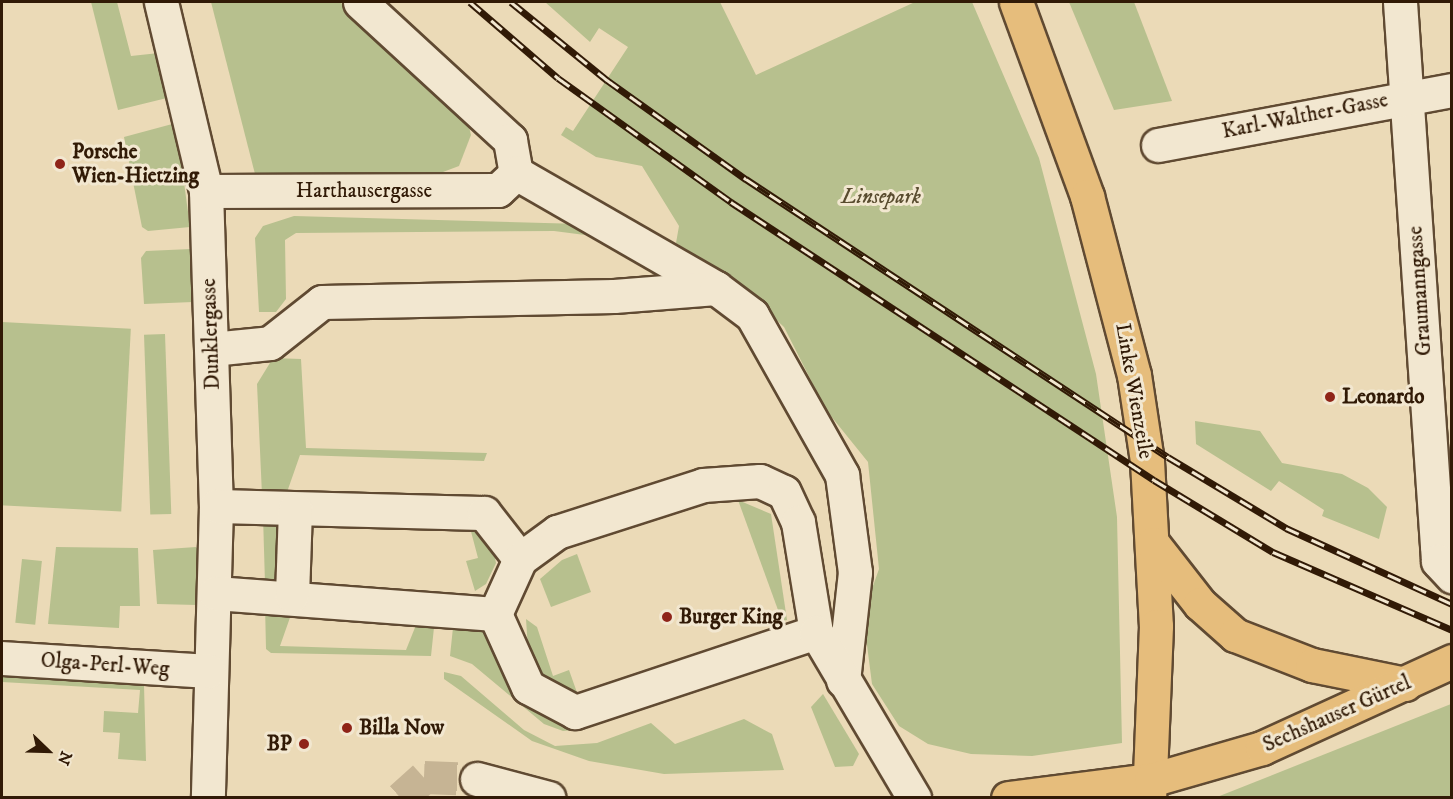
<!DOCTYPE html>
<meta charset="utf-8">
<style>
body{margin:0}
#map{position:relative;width:1453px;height:799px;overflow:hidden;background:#ebdab7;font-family:"IM FELL DW Pica",serif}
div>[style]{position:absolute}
.green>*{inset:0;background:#b7c08e;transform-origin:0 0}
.minor-tunnel>*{height:33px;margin-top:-16.5px;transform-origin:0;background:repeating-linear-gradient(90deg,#c6b494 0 33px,transparent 0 49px)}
.roads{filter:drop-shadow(2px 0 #604a32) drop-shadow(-2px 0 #604a32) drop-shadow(0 2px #604a32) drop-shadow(0 -2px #604a32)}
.minor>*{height:33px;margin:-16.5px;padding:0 16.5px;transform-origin:16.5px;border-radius:16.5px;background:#f2e7d0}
.major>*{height:33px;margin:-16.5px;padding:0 16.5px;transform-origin:16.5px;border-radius:16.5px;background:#e6bd7c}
.rail>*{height:7px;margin-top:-3.5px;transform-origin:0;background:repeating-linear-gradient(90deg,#f2e7d0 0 14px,#311a06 0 28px);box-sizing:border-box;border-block:2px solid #311a06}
.dots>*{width:16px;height:16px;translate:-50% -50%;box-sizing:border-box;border:3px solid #f2e7d0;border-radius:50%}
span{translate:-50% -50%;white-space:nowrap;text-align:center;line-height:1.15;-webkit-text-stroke:6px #f2e7d0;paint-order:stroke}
.street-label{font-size:21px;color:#311a06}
.poi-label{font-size:21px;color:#311a06;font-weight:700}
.left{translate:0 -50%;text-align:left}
.right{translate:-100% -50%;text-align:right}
.park-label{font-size:21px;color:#594c2f;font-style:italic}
.frame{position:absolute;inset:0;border:3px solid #311a06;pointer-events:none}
.north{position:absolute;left:18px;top:721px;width:60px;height:60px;-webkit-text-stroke:4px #f2e7d0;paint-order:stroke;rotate:113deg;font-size:16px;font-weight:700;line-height:24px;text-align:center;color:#311a06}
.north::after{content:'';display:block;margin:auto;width:21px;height:27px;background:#311a06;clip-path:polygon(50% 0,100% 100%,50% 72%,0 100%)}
</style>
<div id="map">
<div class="green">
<i style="clip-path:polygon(91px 2px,117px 2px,131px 56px,159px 53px,171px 97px,118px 110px)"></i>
<i style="clip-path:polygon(211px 2px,340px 2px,467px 119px,471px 135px,459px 166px,427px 178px,255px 174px)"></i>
<i style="clip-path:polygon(720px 2px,756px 75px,915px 2px,972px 2px,1039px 158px,1096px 374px,1117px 517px,1122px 743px,1032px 756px,971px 754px,928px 744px,899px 726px,872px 684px,863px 614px,879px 569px,868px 462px,826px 410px,784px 327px,729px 277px,676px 243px,679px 226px,642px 166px,596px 157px,561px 135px,566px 127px,573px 131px,628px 47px,599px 28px,590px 42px,545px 2px)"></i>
<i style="clip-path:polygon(1069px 2px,1134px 2px,1172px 101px,1114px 110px)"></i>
<i style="clip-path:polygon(176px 123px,190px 227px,148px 231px,142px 227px,124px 137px)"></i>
<i style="clip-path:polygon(294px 216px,581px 224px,585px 235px,554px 231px,296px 233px,285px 240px,286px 299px,276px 312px,259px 312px,255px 238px,263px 226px)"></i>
<i style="clip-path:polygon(191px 249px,193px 302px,144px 304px,141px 258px,146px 251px)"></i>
<i style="left:2px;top:322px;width:129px;height:183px;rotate:3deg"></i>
<i style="left:165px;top:334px;width:180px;height:21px;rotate:88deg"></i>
<i style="clip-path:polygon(273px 358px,301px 359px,306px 448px,487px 453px,484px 461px,300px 455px,286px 495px,262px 495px,257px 384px)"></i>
<i style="clip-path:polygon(1195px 421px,1260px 431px,1282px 463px,1342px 474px,1368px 488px,1387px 507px,1379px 539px,1322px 516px,1324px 510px,1279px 481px,1271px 491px,1196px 444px)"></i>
<i style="clip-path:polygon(738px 500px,771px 514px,787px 620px,782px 621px)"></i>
<i style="clip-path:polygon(263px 516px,281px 522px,275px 582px,265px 583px)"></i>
<i style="clip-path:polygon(469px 524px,492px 544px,496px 563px,486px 584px,475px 591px,466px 561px,478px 558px)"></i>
<i style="clip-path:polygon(56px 547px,138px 548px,140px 606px,120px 606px,119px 628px,48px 624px)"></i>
<i style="clip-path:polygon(196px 547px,201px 554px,197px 605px,157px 604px,153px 550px)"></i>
<i style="clip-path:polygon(577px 554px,591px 592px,551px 607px,540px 579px,562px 560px)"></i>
<i style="left:22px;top:559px;width:20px;height:64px;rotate:6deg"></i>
<i style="clip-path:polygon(265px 605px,293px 609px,280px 646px,406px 650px,416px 625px,435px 618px,431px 656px,271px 653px,266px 649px)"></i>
<i style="clip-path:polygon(454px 618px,483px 618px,526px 704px,541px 715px,577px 723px,625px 709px,626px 713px,583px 729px,563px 731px,544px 724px,472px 664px,450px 656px)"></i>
<i style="clip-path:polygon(526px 619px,537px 627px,553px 676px,569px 670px,580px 701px,541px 680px,528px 649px)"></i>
<i style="clip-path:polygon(444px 672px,461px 676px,524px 730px,555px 746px,597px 743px,651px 723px,675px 744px,744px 719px,772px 734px,784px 770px,664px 774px,589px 761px,532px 741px,444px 679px)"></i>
<i style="clip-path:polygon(2px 674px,144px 685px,146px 761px,118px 759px,120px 733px,103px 732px,104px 711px,138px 713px,140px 690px,2px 682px)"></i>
<i style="clip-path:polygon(823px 694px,859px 754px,853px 766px,835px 767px,811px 707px)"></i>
<i style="clip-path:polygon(1451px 704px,1451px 797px,1217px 797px)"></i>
</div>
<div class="minor-tunnel">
<i style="left:401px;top:798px;width:31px;rotate:-42deg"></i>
<i style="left:424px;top:777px;width:53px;rotate:2.2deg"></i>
</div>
<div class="roads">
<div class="minor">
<i style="left:161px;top:2px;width:194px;rotate:76.6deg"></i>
<i style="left:206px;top:191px;width:315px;rotate:88.2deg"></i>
<i style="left:216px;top:506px;width:292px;rotate:91.6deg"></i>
<i style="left:360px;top:2px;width:204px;rotate:42.6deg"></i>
<i style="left:510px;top:140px;width:34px;rotate:80deg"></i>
<i style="left:1400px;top:2px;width:545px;rotate:86.11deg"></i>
<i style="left:1437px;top:546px;width:15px;rotate:86deg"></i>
<i style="left:1438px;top:561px;width:21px;rotate:47deg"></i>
<i style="left:1158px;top:145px;width:299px;rotate:-10.6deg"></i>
<i style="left:516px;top:173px;width:231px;rotate:29.9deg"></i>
<i style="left:206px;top:191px;width:292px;rotate:-0.2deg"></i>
<i style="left:498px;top:190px;width:25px;rotate:-43deg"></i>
<i style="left:212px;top:349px;width:58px;rotate:-5.9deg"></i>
<i style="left:270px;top:343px;width:66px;rotate:-38.3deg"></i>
<i style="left:322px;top:302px;width:292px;rotate:-1.2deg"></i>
<i style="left:614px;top:296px;width:102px;rotate:-4.5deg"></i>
<i style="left:716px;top:288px;width:45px;rotate:36.9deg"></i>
<i style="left:752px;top:315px;width:184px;rotate:60.6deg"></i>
<i style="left:842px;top:475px;width:98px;rotate:82.4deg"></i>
<i style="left:855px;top:572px;width:109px;rotate:96.3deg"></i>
<i style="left:216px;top:506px;width:268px;rotate:1.5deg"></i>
<i style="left:484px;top:513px;width:58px;rotate:52deg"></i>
<i style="left:215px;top:593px;width:281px;rotate:4.3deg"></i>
<i style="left:292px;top:595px;width:86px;rotate:-88deg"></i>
<i style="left:816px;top:632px;width:254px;rotate:161.6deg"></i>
<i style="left:575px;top:712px;width:53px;rotate:-152deg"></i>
<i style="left:528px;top:687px;width:80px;rotate:-114.3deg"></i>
<i style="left:495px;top:614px;width:60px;rotate:-65.6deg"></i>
<i style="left:520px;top:559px;width:46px;rotate:-36.1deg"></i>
<i style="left:557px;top:532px;width:153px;rotate:-17.8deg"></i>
<i style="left:703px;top:485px;width:57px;rotate:-4deg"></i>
<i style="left:760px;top:481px;width:26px;rotate:25deg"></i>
<i style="left:784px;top:492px;width:33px;rotate:65deg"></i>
<i style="left:798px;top:522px;width:111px;rotate:80.7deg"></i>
<i style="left:816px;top:632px;width:193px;rotate:59.4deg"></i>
<i style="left:2px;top:658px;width:207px;rotate:3.6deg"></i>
<i style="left:477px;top:779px;width:74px;rotate:14.8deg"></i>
</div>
<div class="major">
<i style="left:1016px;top:2px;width:207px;rotate:69.9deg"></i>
<i style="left:1087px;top:196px;width:185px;rotate:75.3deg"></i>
<i style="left:1134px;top:375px;width:87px;rotate:81.4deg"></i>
<i style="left:1147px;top:461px;width:165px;rotate:86.9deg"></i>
<i style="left:1156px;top:626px;width:172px;rotate:92.3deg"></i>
<i style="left:1153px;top:544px;width:76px;rotate:51.9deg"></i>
<i style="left:1200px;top:604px;width:47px;rotate:41.5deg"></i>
<i style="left:1235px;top:635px;width:83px;rotate:21.3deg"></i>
<i style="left:1312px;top:665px;width:95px;rotate:11.5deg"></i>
<i style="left:1008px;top:798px;width:144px;rotate:-7.2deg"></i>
<i style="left:1151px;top:780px;width:116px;rotate:-16.1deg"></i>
<i style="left:1262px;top:748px;width:209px;rotate:-24.6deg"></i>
</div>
</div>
<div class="rail">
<i style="left:470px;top:2px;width:116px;rotate:40.8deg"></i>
<i style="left:558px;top:78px;width:213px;rotate:35.6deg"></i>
<i style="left:731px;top:202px;width:506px;rotate:33.31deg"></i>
<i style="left:1154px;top:480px;width:139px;rotate:31.2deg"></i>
<i style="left:1273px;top:552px;width:195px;rotate:23.5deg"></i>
<i style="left:511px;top:2px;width:124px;rotate:39.1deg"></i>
<i style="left:607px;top:80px;width:171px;rotate:35.5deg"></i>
<i style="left:746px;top:179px;width:505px;rotate:33.38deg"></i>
<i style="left:1168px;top:457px;width:138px;rotate:31deg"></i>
<i style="left:1286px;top:528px;width:183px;rotate:24.6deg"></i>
</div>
<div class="dots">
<i style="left:60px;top:164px;background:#8f2418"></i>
<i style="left:1330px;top:397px;background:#8f2418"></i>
<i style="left:667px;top:617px;background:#8f2418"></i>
<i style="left:347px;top:728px;background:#8f2418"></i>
<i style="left:304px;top:744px;background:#8f2418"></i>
</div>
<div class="street-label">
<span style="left:1305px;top:116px;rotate:-11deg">Karl-Walther-Gasse</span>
<span style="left:364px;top:191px">Harthausergasse</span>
<span style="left:1420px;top:291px;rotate:-94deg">Graumanngasse</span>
<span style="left:211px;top:334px;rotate:-92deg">Dunklergasse</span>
<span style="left:1134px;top:391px;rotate:80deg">Linke Wienzeile</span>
<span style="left:105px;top:665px;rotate:4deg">Olga-Perl-Weg</span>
<span style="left:1337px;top:714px;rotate:-24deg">Sechshauser Gürtel</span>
</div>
<div class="poi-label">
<span class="left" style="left:72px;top:164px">Porsche<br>Wien-Hietzing</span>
<span class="left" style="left:1342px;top:397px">Leonardo</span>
<span class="left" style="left:679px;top:617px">Burger King</span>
<span class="left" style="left:359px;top:728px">Billa Now</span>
<span class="right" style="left:292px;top:744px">BP</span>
</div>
<div class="park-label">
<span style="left:881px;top:197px">Linsepark</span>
</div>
<div class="frame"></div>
<div class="north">N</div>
</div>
